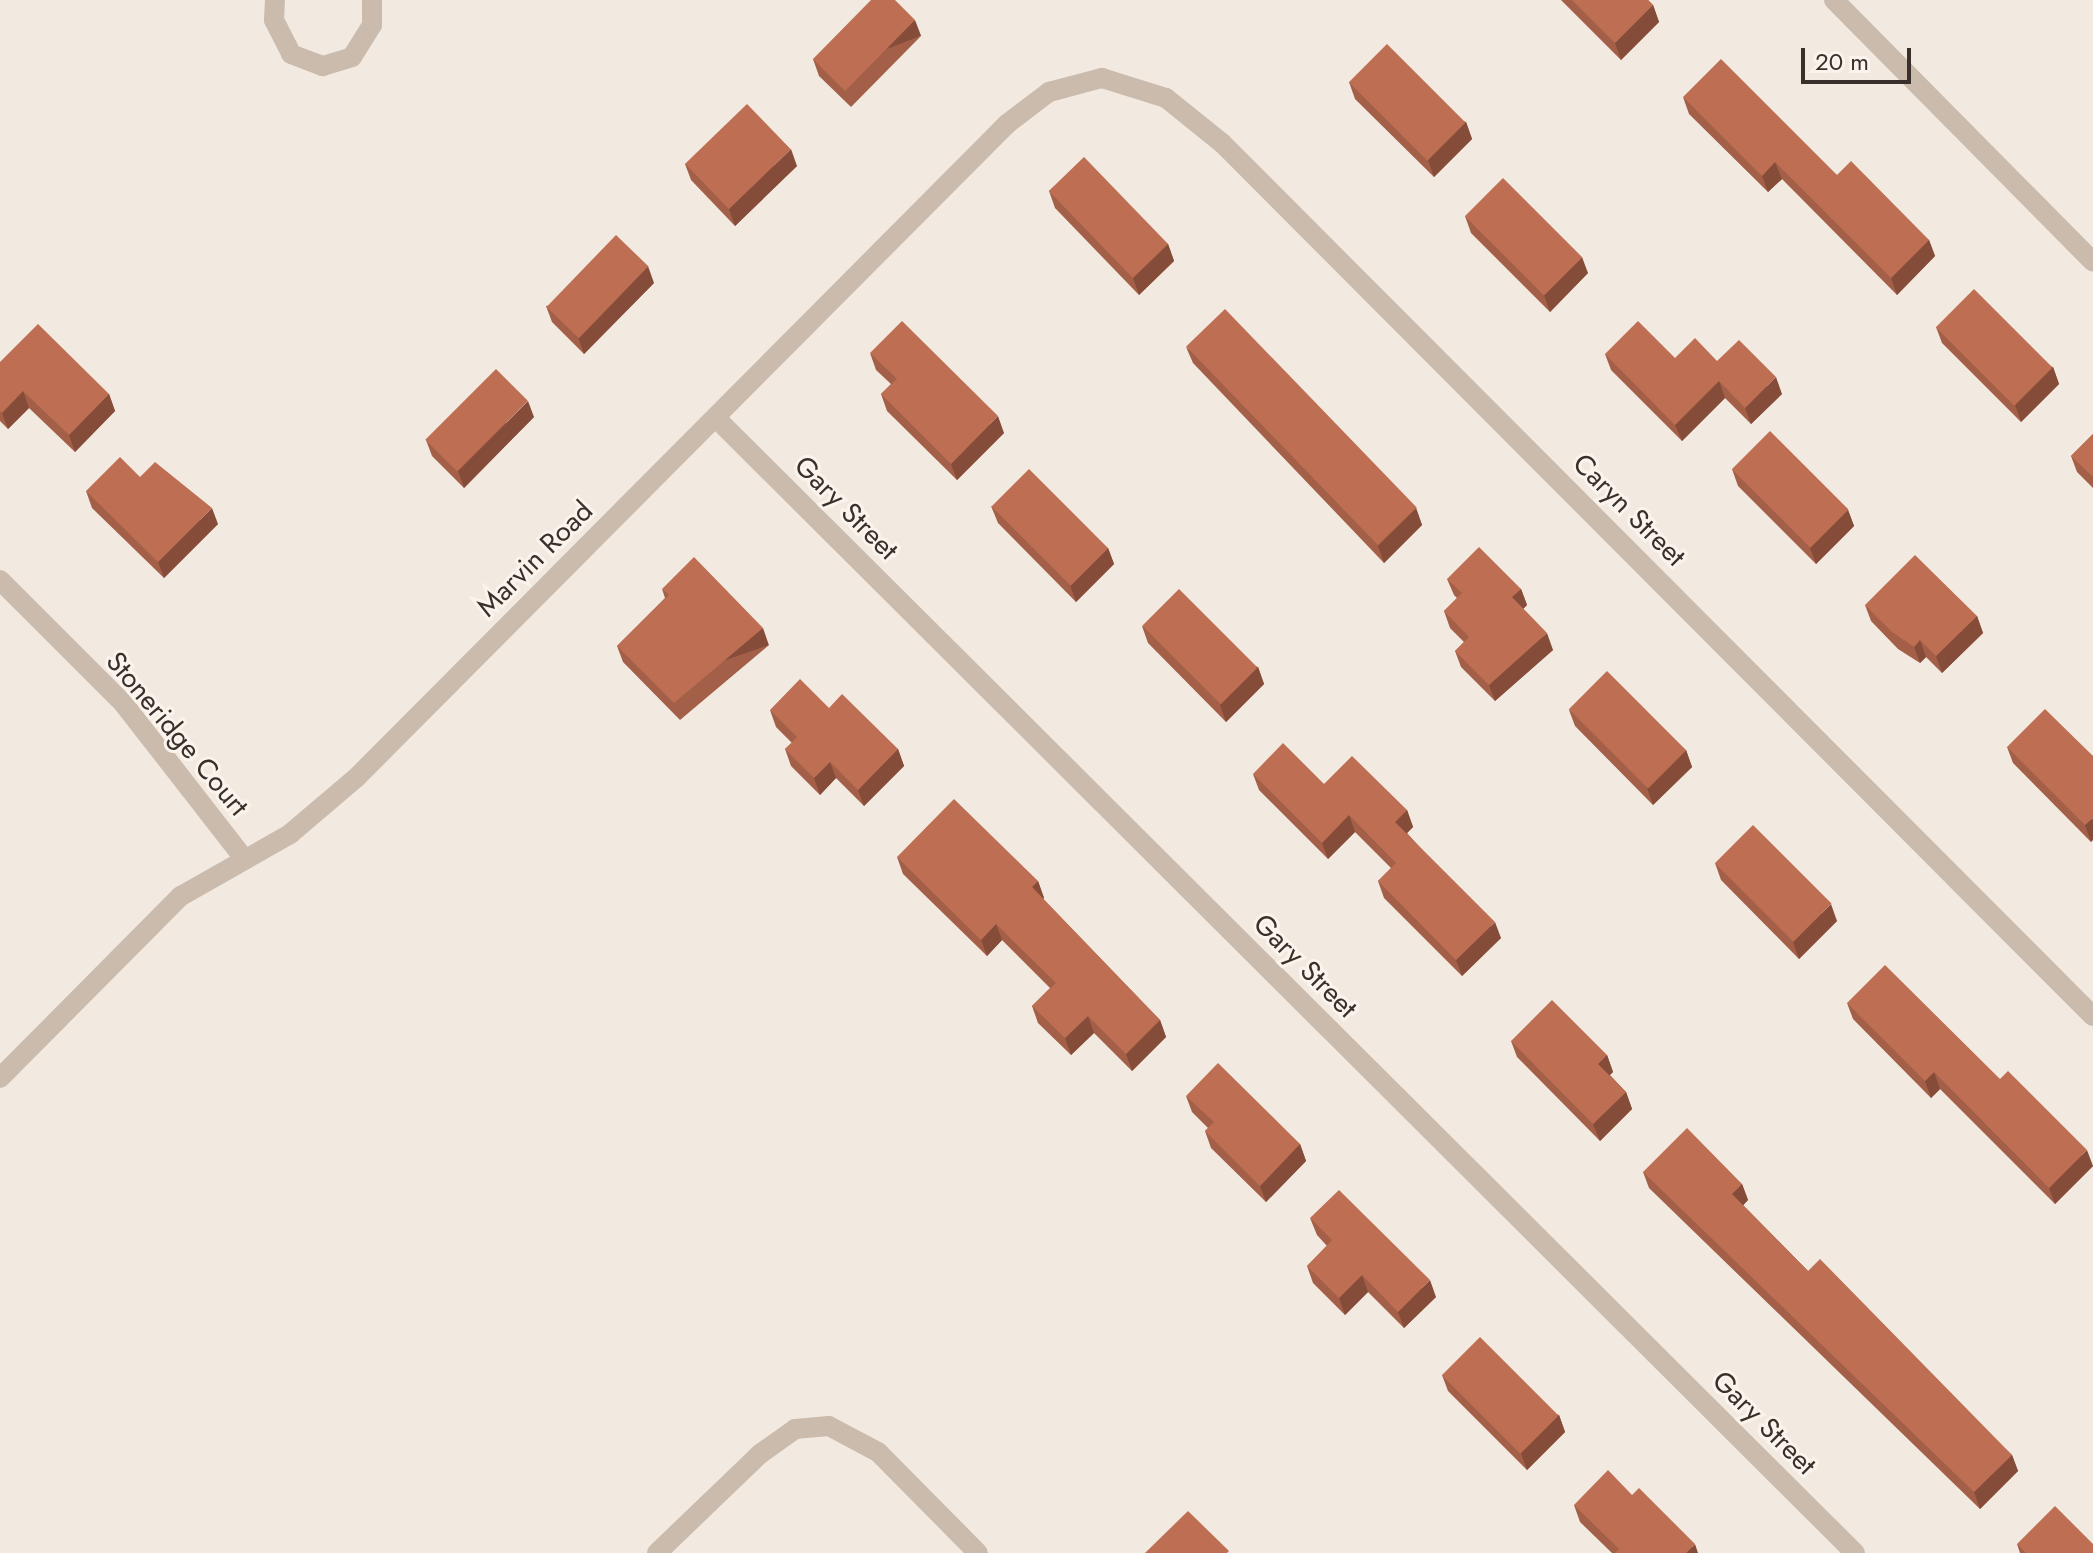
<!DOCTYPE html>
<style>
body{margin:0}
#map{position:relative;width:2093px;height:1553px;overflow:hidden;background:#f2eae1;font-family:Jost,sans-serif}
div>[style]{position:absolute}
.minor>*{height:20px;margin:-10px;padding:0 10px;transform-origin:10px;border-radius:10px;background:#cabbad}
.wall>*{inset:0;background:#a35f47}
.shaded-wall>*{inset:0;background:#854d39;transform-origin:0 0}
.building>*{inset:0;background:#be6e52;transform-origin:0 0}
span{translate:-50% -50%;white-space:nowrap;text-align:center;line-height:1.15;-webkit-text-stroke:6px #faf4ed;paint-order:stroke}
.street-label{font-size:28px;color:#39302b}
.scale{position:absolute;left:1801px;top:48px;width:110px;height:36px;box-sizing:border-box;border:4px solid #39302b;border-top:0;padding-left:10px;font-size:24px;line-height:28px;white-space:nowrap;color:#39302b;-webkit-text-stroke:6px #faf4ed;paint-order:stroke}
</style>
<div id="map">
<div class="minor">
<i style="left:275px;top:0;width:20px;rotate:93deg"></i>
<i style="left:274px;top:20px;width:38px;rotate:63deg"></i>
<i style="left:291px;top:54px;width:34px;rotate:21deg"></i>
<i style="left:323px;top:66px;width:30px;rotate:-17deg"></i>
<i style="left:352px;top:57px;width:38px;rotate:-58deg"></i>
<i style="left:372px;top:25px;width:25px;rotate:-90deg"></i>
<i style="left:1834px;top:0;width:368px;rotate:45.3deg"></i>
<i style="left:716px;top:418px;width:1608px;rotate:44.9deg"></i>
<i style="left:0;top:580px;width:174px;rotate:45deg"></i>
<i style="left:123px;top:703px;width:194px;rotate:52.1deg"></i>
<i style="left:0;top:1078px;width:257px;rotate:-45.2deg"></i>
<i style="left:181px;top:896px;width:125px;rotate:-29.6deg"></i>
<i style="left:290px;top:834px;width:87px;rotate:-40.3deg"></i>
<i style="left:356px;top:778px;width:923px;rotate:-45.13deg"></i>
<i style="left:1007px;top:124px;width:53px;rotate:-37.3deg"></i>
<i style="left:1049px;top:92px;width:55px;rotate:-14.8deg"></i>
<i style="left:1102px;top:78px;width:67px;rotate:17.4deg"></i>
<i style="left:1166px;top:98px;width:72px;rotate:38.8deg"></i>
<i style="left:1222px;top:143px;width:1233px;rotate:45.07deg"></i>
<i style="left:657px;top:1553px;width:143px;rotate:-43.9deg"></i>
<i style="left:760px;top:1454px;width:43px;rotate:-35.5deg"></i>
<i style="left:795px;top:1429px;width:34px;rotate:-5deg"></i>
<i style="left:829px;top:1426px;width:55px;rotate:28deg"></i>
<i style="left:878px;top:1452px;width:142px;rotate:45.3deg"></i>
</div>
<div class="wall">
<i style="clip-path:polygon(1561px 0,1648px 0,1653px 5px,1659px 22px,1621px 60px)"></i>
<i style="clip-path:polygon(921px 36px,851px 107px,819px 76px,813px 59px)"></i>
<i style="clip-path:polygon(1349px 82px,1466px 122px,1472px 139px,1434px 177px,1355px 99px)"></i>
<i style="clip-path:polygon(1683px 97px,1837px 175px,1929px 240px,1935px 256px,1897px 295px,1782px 179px,1768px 192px,1689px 114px)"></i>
<i style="clip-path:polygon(685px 164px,797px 166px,735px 226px,691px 180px)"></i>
<i style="clip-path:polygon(1049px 191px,1168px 244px,1174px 261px,1139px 295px,1055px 208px)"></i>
<i style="clip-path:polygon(1465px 216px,1588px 273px,1550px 312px,1471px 233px)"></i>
<i style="clip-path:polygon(654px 283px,584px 354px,552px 322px,546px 306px)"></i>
<i style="clip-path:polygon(1936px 327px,2053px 367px,2059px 384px,2021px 422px,1942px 343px)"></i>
<i style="clip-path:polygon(1186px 347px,1416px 508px,1422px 525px,1384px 563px,1193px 363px)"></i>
<i style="clip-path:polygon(870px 353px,1004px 433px,957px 480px,887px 411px,881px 394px,891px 384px,876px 370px)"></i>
<i style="clip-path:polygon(1605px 354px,1717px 361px,1782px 394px,1751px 424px,1725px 398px,1682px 441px,1611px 370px)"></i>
<i style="clip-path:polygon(0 362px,109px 394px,115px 411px,75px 452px,29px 408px,8px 429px,0 421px)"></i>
<i style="clip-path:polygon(534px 417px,464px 488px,432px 456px,426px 440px)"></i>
<i style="clip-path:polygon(2093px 434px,2093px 488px,2077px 472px,2071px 456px)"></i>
<i style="clip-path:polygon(1732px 469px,1848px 510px,1854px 526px,1816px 564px,1738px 486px)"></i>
<i style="clip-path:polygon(86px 491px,218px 524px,164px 578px,92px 508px)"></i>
<i style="clip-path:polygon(991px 506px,1108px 548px,1114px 564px,1076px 602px,998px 523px)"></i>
<i style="clip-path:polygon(1447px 579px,1521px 589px,1527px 605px,1523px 609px,1553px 650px,1495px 701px,1461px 667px,1455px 651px,1464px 642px,1450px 628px,1444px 611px,1457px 598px,1454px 595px)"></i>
<i style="clip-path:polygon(662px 589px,769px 645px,680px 720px,623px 662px,617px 646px,665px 598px)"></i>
<i style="clip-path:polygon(1865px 605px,1977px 616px,1983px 633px,1942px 673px,1926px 657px,1920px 663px,1898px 649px,1871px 621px)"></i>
<i style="clip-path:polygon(1142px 626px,1258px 667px,1264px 684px,1226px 722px,1148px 643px)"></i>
<i style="clip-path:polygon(829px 708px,898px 749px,904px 766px,864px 806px,836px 778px,820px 795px,791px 766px,785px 749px,792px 743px,776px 727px,770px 710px)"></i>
<i style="clip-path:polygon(1569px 710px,1686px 750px,1692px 767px,1653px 805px,1575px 726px)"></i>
<i style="clip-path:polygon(2007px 747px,2093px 756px,2091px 842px,2013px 763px)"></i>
<i style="clip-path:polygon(1253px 774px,1324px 784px,1407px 810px,1413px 827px,1407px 833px,1501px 938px,1462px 976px,1384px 898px,1378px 881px,1391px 868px,1355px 832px,1328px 859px,1259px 790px)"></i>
<i style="clip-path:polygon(897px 857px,1038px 881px,1044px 898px,1043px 899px,1160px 1020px,1166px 1037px,1132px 1071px,1094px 1033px,1071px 1055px,1038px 1023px,1032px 1006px,1050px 988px,1002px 940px,987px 956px,903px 874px)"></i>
<i style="clip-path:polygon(1715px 863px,1837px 921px,1799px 959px,1721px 880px)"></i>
<i style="clip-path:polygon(1847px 1003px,2000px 1079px,2093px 1166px,2055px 1204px,1940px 1089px,1931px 1098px,1853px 1019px)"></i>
<i style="clip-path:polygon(1511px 1041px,1607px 1055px,1613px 1072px,1610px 1075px,1626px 1092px,1632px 1109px,1600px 1141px,1517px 1057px)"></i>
<i style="clip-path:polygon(1186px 1096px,1300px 1144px,1306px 1161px,1266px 1202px,1211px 1148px,1205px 1131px,1208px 1128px,1192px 1112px)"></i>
<i style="clip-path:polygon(1643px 1172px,1742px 1184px,1748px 1200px,1743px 1205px,1808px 1271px,2012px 1455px,2018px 1471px,1980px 1509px,1649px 1188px)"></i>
<i style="clip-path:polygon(1310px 1218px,1436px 1297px,1404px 1328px,1368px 1292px,1345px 1315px,1313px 1283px,1307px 1266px,1327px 1246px,1317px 1235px)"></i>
<i style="clip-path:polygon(1442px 1375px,1559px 1415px,1565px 1432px,1527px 1470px,1448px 1391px)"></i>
<i style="clip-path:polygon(1632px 1495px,1698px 1553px,1612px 1553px,1580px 1522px,1574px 1505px)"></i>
<i style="clip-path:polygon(2017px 1544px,2093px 1553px,2020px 1553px)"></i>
</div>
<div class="shaded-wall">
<i style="clip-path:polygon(1653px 5px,1659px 22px,1621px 60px,1615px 43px)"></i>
<i style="left:915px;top:20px;width:17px;height:100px;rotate:69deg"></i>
<i style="clip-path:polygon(1466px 122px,1472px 139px,1434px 177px,1428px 160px)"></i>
<i style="clip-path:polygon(791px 149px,797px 166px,735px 226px,729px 209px)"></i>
<i style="clip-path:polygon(1775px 162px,1782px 179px,1768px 192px,1762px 176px)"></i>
<i style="clip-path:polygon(1929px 240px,1935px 256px,1897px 295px,1891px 278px)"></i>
<i style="clip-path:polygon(1168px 244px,1174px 261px,1139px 295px,1133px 278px)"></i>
<i style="clip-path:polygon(1582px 257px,1588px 273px,1550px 312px,1544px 295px)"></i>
<i style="clip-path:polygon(648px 266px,654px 283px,584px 354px,578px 337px)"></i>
<i style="clip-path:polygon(2053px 367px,2059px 384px,2021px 422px,2015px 405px)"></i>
<i style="clip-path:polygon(1776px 377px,1782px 394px,1751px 424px,1745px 408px)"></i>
<i style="clip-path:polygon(1719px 381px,1725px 398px,1682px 441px,1675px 425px)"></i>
<i style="clip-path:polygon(23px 391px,29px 408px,8px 429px,2px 413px)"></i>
<i style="clip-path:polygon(109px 394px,115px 411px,75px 452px,69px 435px)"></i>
<i style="clip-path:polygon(528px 401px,534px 417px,464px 488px,458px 471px)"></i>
<i style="clip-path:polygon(998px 416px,1004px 433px,957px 480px,951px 464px)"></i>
<i style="clip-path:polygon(212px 508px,218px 524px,164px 578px,158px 562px)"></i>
<i style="clip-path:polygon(1416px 508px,1422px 525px,1384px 563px,1378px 546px)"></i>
<i style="clip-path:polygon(1848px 510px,1854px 526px,1816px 564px,1810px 548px)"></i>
<i style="clip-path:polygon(1108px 548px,1114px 564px,1076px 602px,1070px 585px)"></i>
<i style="clip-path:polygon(1521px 589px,1527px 605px,1518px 614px,1512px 597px)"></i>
<i style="clip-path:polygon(1977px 616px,1983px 633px,1942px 673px,1936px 656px)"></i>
<i style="left:763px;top:628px;width:18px;height:116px;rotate:71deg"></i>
<i style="clip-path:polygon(1547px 633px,1553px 650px,1495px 701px,1489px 685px)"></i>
<i style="clip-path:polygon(1920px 640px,1926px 657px,1920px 663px,1914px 647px)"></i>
<i style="clip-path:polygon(1258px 667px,1264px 684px,1226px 722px,1220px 705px)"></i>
<i style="clip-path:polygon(898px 749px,904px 766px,864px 806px,858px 790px)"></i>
<i style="clip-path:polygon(1686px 750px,1692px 767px,1653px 805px,1647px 788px)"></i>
<i style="clip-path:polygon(830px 762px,836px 778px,820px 795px,814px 778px)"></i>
<i style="clip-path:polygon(1407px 810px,1413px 827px,1401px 839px,1395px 822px)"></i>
<i style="clip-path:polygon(1349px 815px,1355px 832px,1328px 859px,1322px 843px)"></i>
<i style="clip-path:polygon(2093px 818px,2093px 840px,2091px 842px,2085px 825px)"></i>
<i style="clip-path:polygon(1038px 881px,1044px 898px,1038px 904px,1032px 887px)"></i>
<i style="clip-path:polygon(1831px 904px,1837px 921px,1799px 959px,1793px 942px)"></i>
<i style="clip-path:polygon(1495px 922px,1501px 938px,1462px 976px,1456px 960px)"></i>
<i style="clip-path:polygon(996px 924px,1002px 940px,987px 956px,981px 940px)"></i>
<i style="clip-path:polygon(1088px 1016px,1094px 1033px,1071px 1055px,1065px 1038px)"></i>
<i style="clip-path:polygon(1160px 1020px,1166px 1037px,1132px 1071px,1126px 1054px)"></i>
<i style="clip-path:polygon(1607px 1055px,1613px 1072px,1604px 1080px,1598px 1064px)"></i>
<i style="clip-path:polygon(1934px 1072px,1940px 1089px,1931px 1098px,1925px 1081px)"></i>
<i style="clip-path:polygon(1626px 1092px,1632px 1109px,1600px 1141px,1593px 1124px)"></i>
<i style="clip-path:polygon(1300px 1144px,1306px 1161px,1266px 1202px,1260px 1186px)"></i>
<i style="clip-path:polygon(2087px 1150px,2093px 1166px,2055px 1204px,2049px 1188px)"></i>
<i style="clip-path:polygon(1742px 1184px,1748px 1200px,1738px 1211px,1732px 1194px)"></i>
<i style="clip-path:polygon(1362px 1275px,1368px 1292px,1345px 1315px,1339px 1298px)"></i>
<i style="clip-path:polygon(1430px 1280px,1436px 1297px,1404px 1328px,1398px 1312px)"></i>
<i style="clip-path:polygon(1559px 1415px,1565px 1432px,1527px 1470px,1521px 1453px)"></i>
<i style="clip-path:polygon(2012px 1455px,2018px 1471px,1980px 1509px,1974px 1492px)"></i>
<i style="clip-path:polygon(1695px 1544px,1698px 1553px,1686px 1553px)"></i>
</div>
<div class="building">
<i style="clip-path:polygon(871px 0,895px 0,915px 20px,845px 91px,813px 59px)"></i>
<i style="clip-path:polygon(1572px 0,1648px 0,1653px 5px,1615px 43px)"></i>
<i style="left:1387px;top:44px;width:111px;height:54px;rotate:45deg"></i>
<i style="clip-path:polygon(1721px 59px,1837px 175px,1851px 161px,1929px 240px,1891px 278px,1775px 162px,1762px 176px,1683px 97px)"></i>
<i style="left:747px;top:104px;width:63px;height:86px;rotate:46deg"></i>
<i style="left:1084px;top:157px;width:121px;height:49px;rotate:46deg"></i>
<i style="left:1503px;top:178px;width:112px;height:54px;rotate:45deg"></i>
<i style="left:616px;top:235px;width:45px;height:100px;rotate:44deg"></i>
<i style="left:1974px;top:289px;width:111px;height:54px;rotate:45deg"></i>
<i style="left:1225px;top:309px;width:276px;height:54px;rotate:46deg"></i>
<i style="clip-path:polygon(902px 321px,998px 416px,951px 464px,881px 394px,897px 379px,870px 353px)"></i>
<i style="clip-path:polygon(1638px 321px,1675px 358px,1695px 338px,1717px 361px,1739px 340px,1776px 377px,1745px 408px,1719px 381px,1675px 425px,1605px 354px)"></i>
<i style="clip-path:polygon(38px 324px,109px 394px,69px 435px,23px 391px,2px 413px,0 411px,0 362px)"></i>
<i style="left:496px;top:369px;width:45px;height:100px;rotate:45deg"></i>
<i style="left:1770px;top:431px;width:111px;height:54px;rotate:45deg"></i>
<i style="clip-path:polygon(2093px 434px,2093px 477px,2071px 456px)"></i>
<i style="clip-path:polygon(120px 457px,140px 477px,155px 462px,212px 508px,158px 562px,86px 491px)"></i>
<i style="left:1029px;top:469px;width:112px;height:53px;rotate:45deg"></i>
<i style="clip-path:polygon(1479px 547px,1521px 589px,1512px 597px,1547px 633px,1489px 685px,1455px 651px,1469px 637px,1444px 611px,1462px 593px,1447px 579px)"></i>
<i style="clip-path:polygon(1915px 555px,1977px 616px,1936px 656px,1920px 640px,1914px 647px,1892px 632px,1865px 605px)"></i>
<i style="clip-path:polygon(694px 557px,763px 628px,674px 703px,617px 646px,669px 595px,662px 589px)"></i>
<i style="left:1179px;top:589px;width:111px;height:52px;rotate:45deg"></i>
<i style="left:1607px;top:671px;width:112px;height:54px;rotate:45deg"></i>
<i style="clip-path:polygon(800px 679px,829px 708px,842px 694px,898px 749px,858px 790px,830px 762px,814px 778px,785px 749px,797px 737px,770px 710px)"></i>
<i style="clip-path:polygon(2045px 709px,2093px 756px,2093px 818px,2085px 825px,2007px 747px)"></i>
<i style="clip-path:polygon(1283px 743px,1324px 784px,1352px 756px,1407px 810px,1395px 822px,1495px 922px,1456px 960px,1378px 881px,1396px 863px,1349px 815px,1322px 843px,1253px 774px)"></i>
<i style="clip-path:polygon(954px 799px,1038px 881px,1032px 887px,1160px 1020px,1126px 1054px,1088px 1016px,1065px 1038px,1032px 1006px,1056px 983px,996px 924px,981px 940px,897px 857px)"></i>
<i style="left:1753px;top:825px;width:111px;height:54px;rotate:45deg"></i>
<i style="clip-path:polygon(1885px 965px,2000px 1079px,2008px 1071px,2087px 1150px,2049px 1188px,1934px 1072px,1925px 1081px,1847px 1003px)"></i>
<i style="clip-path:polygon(1552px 1000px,1607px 1055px,1598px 1064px,1626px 1092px,1593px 1124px,1511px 1041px)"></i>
<i style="clip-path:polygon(1218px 1063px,1300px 1144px,1260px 1186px,1205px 1131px,1214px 1122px,1186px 1096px)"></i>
<i style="clip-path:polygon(1687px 1128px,1742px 1184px,1732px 1194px,1808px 1271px,1820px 1259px,2012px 1455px,1974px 1492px,1643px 1172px)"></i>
<i style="clip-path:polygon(1339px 1190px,1430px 1280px,1398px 1312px,1362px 1275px,1339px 1298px,1307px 1266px,1332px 1240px,1310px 1218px)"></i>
<i style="left:1480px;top:1337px;width:111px;height:54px;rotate:45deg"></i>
<i style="clip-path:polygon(1608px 1470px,1632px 1495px,1639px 1488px,1695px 1544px,1686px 1553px,1615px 1553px,1619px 1549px,1574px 1505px)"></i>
<i style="clip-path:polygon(2055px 1506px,2093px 1544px,2093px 1553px,2026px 1553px,2017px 1544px)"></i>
<i style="clip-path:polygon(1188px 1511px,1229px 1551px,1227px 1553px,1145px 1553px)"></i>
</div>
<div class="street-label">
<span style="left:846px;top:508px;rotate:45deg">Gary Street</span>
<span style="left:1629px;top:510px;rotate:45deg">Caryn Street</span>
<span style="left:535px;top:559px;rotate:-45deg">Marvin Road</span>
<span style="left:177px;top:734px;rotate:50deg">Stoneridge Court</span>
<span style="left:1305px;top:966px;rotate:45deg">Gary Street</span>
<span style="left:1764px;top:1423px;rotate:45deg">Gary Street</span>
</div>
<div class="scale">20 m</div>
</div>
